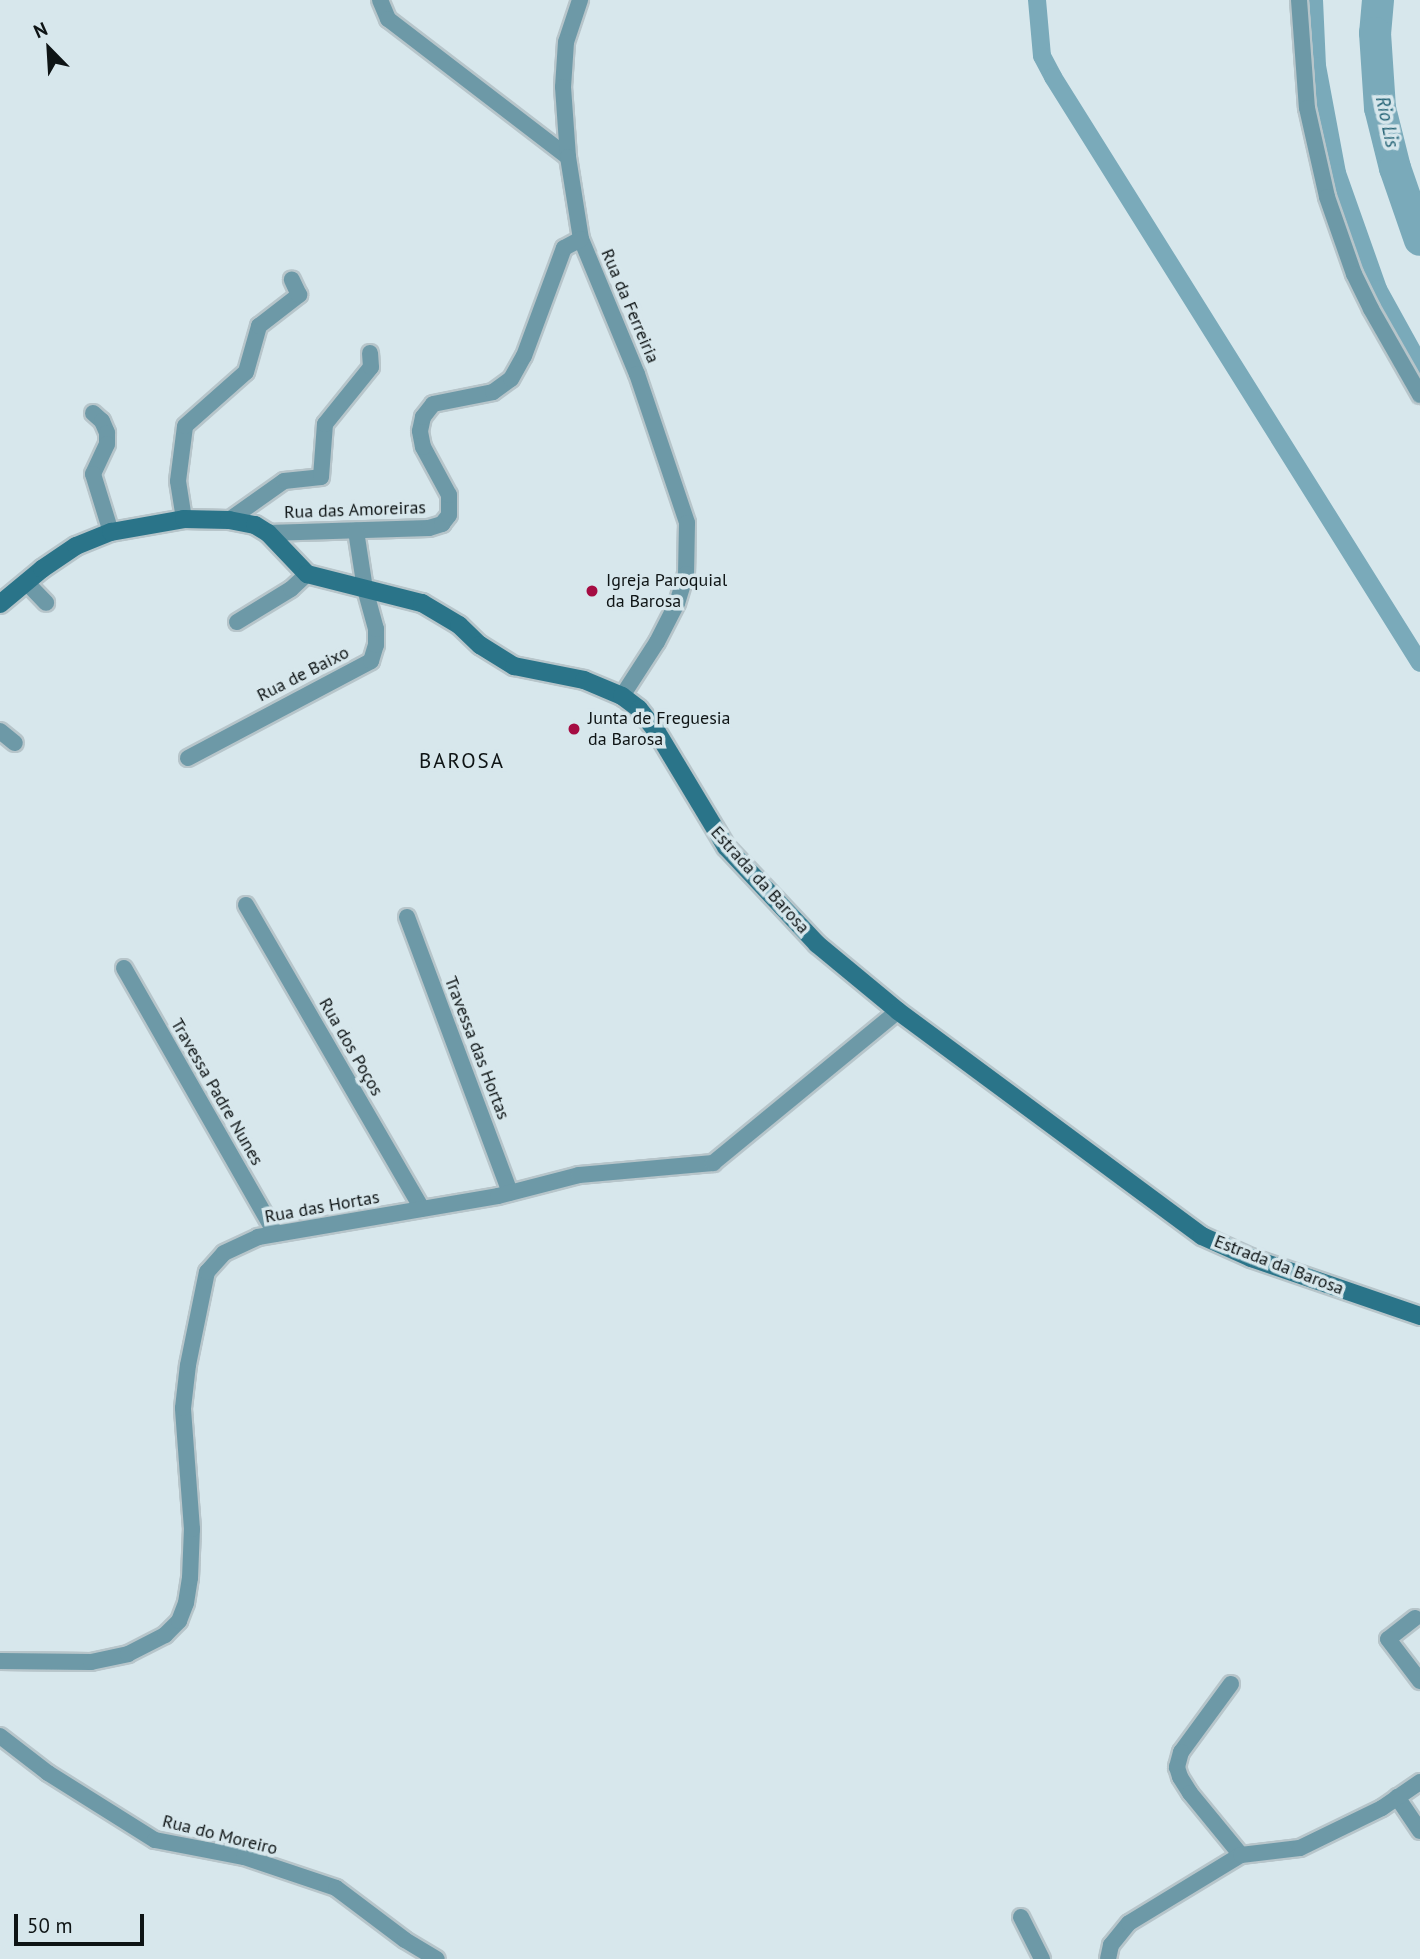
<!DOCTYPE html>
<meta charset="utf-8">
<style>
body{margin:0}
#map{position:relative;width:1420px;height:1959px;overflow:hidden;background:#d7e7ec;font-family:"PT Sans",sans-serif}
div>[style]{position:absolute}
.canal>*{height:18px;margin:-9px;padding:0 9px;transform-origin:9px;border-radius:9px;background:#7aaaba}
.river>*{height:32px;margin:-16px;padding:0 16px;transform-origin:16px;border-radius:16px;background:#7aaaba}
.roads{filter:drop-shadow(2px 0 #b7c5ca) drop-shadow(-2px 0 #b7c5ca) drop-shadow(0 2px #b7c5ca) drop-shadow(0 -2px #b7c5ca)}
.street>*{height:16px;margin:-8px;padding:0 8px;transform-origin:8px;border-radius:8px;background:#6d99a7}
.secondary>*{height:18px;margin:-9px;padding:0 9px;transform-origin:9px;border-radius:9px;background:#2a7489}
.dots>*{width:19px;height:19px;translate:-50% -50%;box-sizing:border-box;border:4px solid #d7e7ec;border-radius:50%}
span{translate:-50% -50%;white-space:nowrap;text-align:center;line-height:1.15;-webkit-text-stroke:7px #d7e7ec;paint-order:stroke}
.street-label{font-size:18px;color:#0e1415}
.poi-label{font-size:18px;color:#0e1415}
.left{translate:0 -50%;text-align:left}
.water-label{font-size:19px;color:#216072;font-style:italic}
.quarter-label{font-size:21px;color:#0e1415;letter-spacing:2px}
.north{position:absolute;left:14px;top:14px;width:70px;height:70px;-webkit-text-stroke:5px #d7e7ec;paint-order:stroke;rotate:336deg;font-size:19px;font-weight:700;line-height:28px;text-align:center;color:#0e1415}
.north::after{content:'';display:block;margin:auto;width:24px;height:32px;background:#0e1415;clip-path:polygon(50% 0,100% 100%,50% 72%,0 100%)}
.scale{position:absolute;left:14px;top:1914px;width:130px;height:32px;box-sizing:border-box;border:4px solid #0e1415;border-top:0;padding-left:9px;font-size:21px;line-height:24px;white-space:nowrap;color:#0e1415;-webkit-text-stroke:5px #d7e7ec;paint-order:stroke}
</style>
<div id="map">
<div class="canal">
<i style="left:1037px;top:0;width:56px;rotate:84.9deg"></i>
<i style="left:1042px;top:56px;width:24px;rotate:62deg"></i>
<i style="left:1053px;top:77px;width:691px;rotate:57.94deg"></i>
<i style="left:1314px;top:0;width:66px;rotate:87.4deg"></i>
<i style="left:1317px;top:66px;width:109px;rotate:79.4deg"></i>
<i style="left:1337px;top:173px;width:123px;rotate:70.5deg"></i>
<i style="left:1378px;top:289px;width:87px;rotate:61.1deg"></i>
</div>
<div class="river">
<i style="left:1378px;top:0;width:33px;rotate:95deg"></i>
<i style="left:1375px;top:33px;width:75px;rotate:86.2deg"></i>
<i style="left:1380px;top:108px;width:62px;rotate:76deg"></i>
<i style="left:1395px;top:168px;width:76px;rotate:70.9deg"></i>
</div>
<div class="roads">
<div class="street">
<i style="left:380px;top:0;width:21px;rotate:67deg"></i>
<i style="left:388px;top:19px;width:227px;rotate:37.5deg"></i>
<i style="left:580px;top:0;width:44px;rotate:108.4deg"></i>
<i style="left:566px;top:42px;width:45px;rotate:93.8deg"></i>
<i style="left:563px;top:87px;width:70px;rotate:85.9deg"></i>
<i style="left:568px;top:157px;width:83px;rotate:81deg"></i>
<i style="left:581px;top:239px;width:146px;rotate:67.5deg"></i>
<i style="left:637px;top:374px;width:157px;rotate:71.4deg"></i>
<i style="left:687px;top:523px;width:51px;rotate:91.1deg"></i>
<i style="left:686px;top:574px;width:30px;rotate:107deg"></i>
<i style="left:677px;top:603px;width:44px;rotate:117.1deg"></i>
<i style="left:657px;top:642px;width:64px;rotate:122.9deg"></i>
<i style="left:1299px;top:0;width:108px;rotate:85.8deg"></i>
<i style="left:1307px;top:108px;width:91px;rotate:77.3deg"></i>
<i style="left:1327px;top:197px;width:82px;rotate:70.7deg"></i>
<i style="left:1354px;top:274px;width:39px;rotate:64deg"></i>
<i style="left:1371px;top:309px;width:99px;rotate:60.3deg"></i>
<i style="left:93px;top:413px;width:12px;rotate:42deg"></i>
<i style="left:102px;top:421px;width:13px;rotate:67deg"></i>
<i style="left:107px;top:433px;width:11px;rotate:90deg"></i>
<i style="left:107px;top:444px;width:33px;rotate:115deg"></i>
<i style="left:93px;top:474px;width:61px;rotate:72.8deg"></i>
<i style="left:184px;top:519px;width:38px;rotate:-99deg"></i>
<i style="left:178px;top:481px;width:55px;rotate:-82.7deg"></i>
<i style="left:185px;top:426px;width:81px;rotate:-41.5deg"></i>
<i style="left:246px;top:372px;width:48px;rotate:-74.2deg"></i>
<i style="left:259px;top:326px;width:51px;rotate:-37.8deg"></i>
<i style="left:299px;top:295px;width:17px;rotate:-115deg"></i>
<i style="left:229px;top:520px;width:67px;rotate:-35.3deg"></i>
<i style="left:284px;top:481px;width:37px;rotate:-6deg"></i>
<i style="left:321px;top:477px;width:53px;rotate:-85.7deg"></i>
<i style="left:325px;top:424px;width:73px;rotate:-51.1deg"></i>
<i style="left:371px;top:367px;width:14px;rotate:-94deg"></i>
<i style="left:268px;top:533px;width:161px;rotate:-1.8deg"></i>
<i style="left:429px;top:528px;width:14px;rotate:-17deg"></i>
<i style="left:442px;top:524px;width:11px;rotate:-52deg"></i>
<i style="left:449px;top:515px;width:20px;rotate:-90deg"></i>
<i style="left:449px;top:495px;width:55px;rotate:-118.4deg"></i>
<i style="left:423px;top:447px;width:16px;rotate:-101deg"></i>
<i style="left:420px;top:431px;width:14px;rotate:-78deg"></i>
<i style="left:423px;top:417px;width:16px;rotate:-52deg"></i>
<i style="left:433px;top:404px;width:61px;rotate:-11.3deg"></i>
<i style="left:493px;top:392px;width:22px;rotate:-36deg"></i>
<i style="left:511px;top:379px;width:26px;rotate:-61deg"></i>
<i style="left:524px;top:356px;width:115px;rotate:-69.7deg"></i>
<i style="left:564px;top:248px;width:19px;rotate:-28deg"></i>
<i style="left:26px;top:582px;width:29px;rotate:46deg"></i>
<i style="left:237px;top:622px;width:63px;rotate:-31.4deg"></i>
<i style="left:291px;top:589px;width:22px;rotate:-43deg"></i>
<i style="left:0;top:731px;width:19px;rotate:39deg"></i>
<i style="left:188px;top:758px;width:207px;rotate:-27.9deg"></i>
<i style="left:371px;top:661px;width:17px;rotate:-73deg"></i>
<i style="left:376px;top:645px;width:16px;rotate:-90deg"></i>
<i style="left:376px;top:629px;width:41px;rotate:-105.4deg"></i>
<i style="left:365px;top:589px;width:59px;rotate:-98.8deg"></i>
<i style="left:246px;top:905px;width:351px;rotate:59.9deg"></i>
<i style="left:407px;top:917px;width:294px;rotate:69.5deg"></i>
<i style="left:124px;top:968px;width:306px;rotate:60.3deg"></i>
<i style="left:1415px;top:1618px;width:34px;rotate:142deg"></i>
<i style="left:1388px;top:1639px;width:53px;rotate:52.7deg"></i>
<i style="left:0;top:1661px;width:91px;rotate:0.6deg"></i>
<i style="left:91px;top:1662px;width:38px;rotate:-12deg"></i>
<i style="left:128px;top:1654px;width:42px;rotate:-27.2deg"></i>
<i style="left:165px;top:1635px;width:20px;rotate:-45deg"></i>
<i style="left:179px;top:1621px;width:19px;rotate:-69deg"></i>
<i style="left:186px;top:1603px;width:25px;rotate:-81deg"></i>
<i style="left:190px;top:1578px;width:49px;rotate:-87.7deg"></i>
<i style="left:192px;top:1529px;width:121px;rotate:-94.3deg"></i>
<i style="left:183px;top:1408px;width:43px;rotate:-83.4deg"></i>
<i style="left:188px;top:1365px;width:95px;rotate:-78.5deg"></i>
<i style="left:207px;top:1272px;width:25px;rotate:-48deg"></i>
<i style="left:224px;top:1253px;width:38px;rotate:-25deg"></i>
<i style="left:258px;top:1237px;width:243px;rotate:-9.7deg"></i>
<i style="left:498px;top:1196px;width:84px;rotate:-14.5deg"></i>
<i style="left:579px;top:1175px;width:135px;rotate:-5.1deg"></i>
<i style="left:713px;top:1163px;width:239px;rotate:-39.4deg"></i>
<i style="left:1231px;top:1684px;width:84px;rotate:126.3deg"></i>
<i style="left:1181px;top:1752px;width:16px;rotate:105deg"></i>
<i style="left:1177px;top:1767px;width:10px;rotate:73deg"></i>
<i style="left:1180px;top:1777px;width:19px;rotate:58deg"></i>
<i style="left:1190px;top:1793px;width:80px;rotate:50.6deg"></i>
<i style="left:0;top:1736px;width:61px;rotate:37.6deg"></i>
<i style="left:48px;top:1773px;width:126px;rotate:32.1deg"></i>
<i style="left:155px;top:1840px;width:91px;rotate:10.8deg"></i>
<i style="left:244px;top:1857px;width:97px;rotate:18.6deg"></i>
<i style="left:336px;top:1888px;width:86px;rotate:37deg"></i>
<i style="left:405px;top:1940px;width:37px;rotate:31deg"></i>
<i style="left:1397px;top:1797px;width:41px;rotate:55.9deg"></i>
<i style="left:1021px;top:1917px;width:47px;rotate:63.4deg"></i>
<i style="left:1108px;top:1959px;width:14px;rotate:-78deg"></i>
<i style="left:1111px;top:1945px;width:28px;rotate:-51deg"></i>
<i style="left:1129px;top:1923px;width:131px;rotate:-31.3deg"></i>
<i style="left:1241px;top:1855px;width:59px;rotate:-6.8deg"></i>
<i style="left:1300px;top:1848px;width:91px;rotate:-26deg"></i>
<i style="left:1382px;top:1808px;width:46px;rotate:-34.4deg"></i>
</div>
<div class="secondary">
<i style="left:0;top:604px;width:55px;rotate:-39.8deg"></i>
<i style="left:42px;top:569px;width:41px;rotate:-34.1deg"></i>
<i style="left:76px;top:546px;width:38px;rotate:-22deg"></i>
<i style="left:111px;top:532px;width:74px;rotate:-10.1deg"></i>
<i style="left:184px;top:519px;width:45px;rotate:1.3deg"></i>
<i style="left:229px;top:520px;width:26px;rotate:11deg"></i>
<i style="left:255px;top:525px;width:15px;rotate:32deg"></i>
<i style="left:268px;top:533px;width:57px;rotate:46.4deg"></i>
<i style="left:307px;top:574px;width:119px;rotate:14.2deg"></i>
<i style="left:422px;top:603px;width:43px;rotate:30.7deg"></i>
<i style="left:459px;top:625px;width:29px;rotate:44deg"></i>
<i style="left:480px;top:645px;width:40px;rotate:32deg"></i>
<i style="left:514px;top:666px;width:71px;rotate:11.3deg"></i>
<i style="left:584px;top:680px;width:41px;rotate:22.8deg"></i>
<i style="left:622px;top:696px;width:21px;rotate:37deg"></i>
<i style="left:639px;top:709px;width:29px;rotate:52deg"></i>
<i style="left:657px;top:732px;width:134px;rotate:59deg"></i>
<i style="left:726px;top:847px;width:133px;rotate:46.8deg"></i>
<i style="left:817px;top:944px;width:105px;rotate:39.6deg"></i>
<i style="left:898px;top:1011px;width:378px;rotate:36.5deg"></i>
<i style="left:1202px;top:1236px;width:54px;rotate:24.2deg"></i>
<i style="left:1251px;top:1258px;width:179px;rotate:18.9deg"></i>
</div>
</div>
<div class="dots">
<i style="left:592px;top:591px;background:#a50c42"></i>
<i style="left:574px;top:729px;background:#a50c42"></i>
</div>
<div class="street-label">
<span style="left:630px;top:306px;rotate:67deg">Rua da Ferreiria</span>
<span style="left:355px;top:510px;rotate:-2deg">Rua das Amoreiras</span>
<span style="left:303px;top:674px;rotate:-27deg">Rua de Baixo</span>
<span style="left:760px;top:880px;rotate:48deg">Estrada da Barosa</span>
<span style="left:351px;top:1047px;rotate:60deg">Rua dos Poços</span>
<span style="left:477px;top:1048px;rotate:69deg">Travessa das Hortas</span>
<span style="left:217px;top:1092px;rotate:60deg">Travessa Padre Nunes</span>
<span style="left:322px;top:1207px;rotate:-10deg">Rua das Hortas</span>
<span style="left:1279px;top:1265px;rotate:21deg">Estrada da Barosa</span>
<span style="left:220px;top:1835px;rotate:14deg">Rua do Moreiro</span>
</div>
<div class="poi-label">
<span class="left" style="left:606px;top:591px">Igreja Paroquial<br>da Barosa</span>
<span class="left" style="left:588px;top:729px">Junta de Freguesia<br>da Barosa</span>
</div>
<div class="water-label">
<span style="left:1387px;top:122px;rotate:78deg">Rio Lis</span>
</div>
<div class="quarter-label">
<span style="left:462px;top:761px">BAROSA</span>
</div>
<div class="north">N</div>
<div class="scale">50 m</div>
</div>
